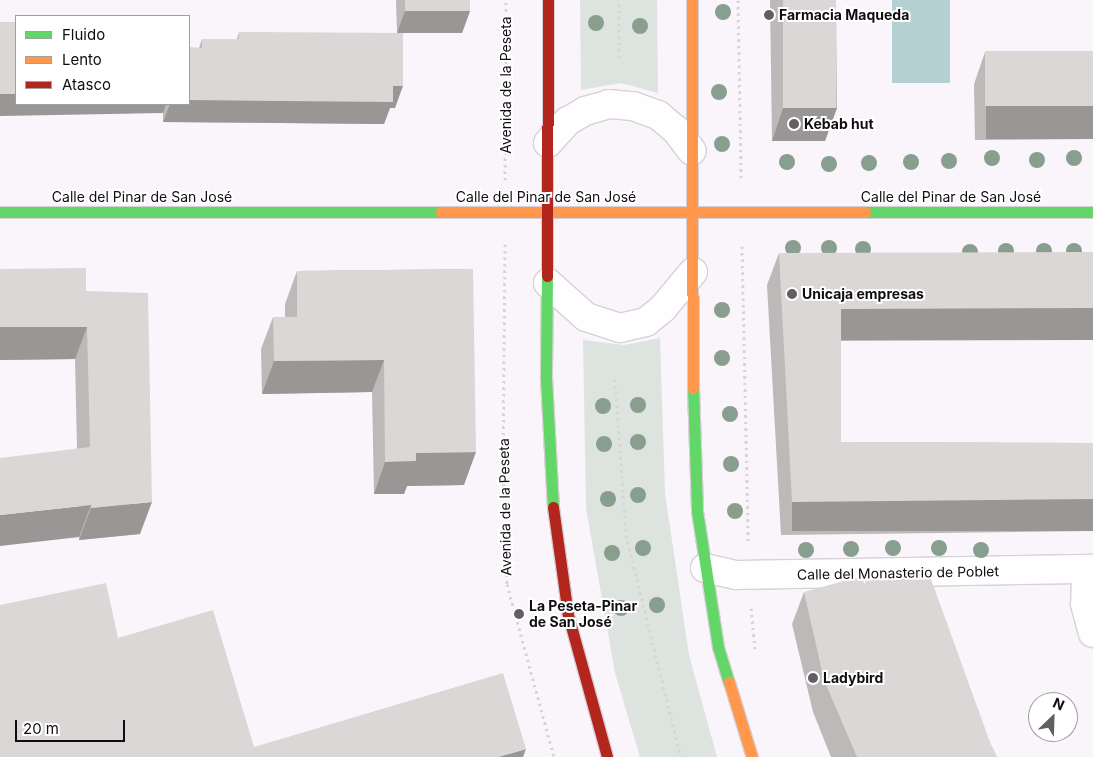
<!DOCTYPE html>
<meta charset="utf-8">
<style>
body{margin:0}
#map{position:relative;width:1093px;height:757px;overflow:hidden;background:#faf5fa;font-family:Inter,sans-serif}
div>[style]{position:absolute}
.green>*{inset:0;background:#dde4df}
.water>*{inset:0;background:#b5d0d2;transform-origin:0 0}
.path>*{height:3px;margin-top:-1.5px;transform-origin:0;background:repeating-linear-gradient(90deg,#d6d5d6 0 2.5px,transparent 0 6.5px)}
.roads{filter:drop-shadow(1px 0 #d5d1d6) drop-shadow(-1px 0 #d5d1d6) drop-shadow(0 1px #d5d1d6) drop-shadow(0 -1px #d5d1d6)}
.street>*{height:28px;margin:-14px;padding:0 14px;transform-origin:14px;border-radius:14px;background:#fefefe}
.fast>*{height:11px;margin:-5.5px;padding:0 5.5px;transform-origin:5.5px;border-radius:5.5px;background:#63d668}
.slow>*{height:11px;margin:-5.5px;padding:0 5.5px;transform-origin:5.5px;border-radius:5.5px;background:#ff974d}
.jam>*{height:11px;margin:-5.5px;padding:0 5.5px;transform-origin:5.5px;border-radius:5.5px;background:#b3261e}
.trees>*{width:16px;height:16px;margin:-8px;border-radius:50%;background:#889e8e}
.wall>*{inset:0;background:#bcb9b9}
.shaded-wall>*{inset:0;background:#999696;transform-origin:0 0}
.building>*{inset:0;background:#dbd7d7;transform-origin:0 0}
.dots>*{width:14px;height:14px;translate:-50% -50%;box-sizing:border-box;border:2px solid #fff;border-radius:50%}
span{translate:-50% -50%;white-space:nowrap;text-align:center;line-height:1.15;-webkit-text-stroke:4px #fff;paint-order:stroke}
.poi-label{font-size:14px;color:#100d11;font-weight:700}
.left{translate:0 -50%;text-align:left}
.street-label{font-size:14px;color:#100d11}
.legend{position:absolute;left:15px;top:15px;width:175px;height:90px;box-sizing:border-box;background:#fff;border:1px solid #9f9ea0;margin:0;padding:6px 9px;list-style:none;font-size:15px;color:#100d11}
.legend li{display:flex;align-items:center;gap:10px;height:25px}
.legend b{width:25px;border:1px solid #9f9ea0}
.north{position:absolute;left:1028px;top:692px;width:50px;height:50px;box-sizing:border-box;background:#fff;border:1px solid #9f9ea0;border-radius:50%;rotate:24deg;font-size:14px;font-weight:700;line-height:20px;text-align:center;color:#100d11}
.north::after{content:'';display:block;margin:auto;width:18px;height:22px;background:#625e63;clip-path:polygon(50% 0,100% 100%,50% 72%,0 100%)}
.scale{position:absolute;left:15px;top:720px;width:110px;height:22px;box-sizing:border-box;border:2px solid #100d11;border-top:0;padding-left:6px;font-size:15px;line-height:18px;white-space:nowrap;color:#100d11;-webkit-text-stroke:4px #fff;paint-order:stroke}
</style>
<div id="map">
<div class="green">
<i style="clip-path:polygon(580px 0,657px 0,658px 93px,621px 83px,581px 90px)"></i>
<i style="clip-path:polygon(660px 338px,665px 493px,689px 655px,717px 757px,640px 757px,615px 673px,586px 508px,583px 340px,624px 345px)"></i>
</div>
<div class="water">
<i style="left:892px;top:0;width:58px;height:83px"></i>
</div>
<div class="path">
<i style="left:738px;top:0;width:179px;rotate:89deg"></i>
<i style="left:619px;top:58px;width:58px;rotate:-90deg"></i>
<i style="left:505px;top:180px;width:180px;rotate:-89.7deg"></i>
<i style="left:505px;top:244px;width:220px;rotate:90.5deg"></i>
<i style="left:503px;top:464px;width:120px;rotate:88.1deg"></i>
<i style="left:507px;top:584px;width:179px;rotate:74.8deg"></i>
<i style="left:742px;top:246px;width:296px;rotate:88.8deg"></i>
<i style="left:615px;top:379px;width:156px;rotate:86deg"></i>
<i style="left:626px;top:535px;width:229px;rotate:76.1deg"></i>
<i style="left:751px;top:608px;width:41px;rotate:84.4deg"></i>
</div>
<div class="roads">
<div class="street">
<i style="left:548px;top:143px;width:30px;rotate:-48deg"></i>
<i style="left:568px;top:121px;width:20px;rotate:-30deg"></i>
<i style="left:585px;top:111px;width:25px;rotate:-16deg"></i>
<i style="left:609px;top:104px;width:24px;rotate:5deg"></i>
<i style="left:633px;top:106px;width:27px;rotate:20deg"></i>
<i style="left:658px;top:115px;width:23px;rotate:40deg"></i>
<i style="left:676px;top:130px;width:26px;rotate:53deg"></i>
<i style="left:548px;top:283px;width:51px;rotate:41.8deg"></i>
<i style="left:586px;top:317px;width:36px;rotate:18deg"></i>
<i style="left:620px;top:328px;width:27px;rotate:-13deg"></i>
<i style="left:646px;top:322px;width:22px;rotate:-39deg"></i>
<i style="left:663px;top:308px;width:47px;rotate:-50.2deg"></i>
<i style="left:705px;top:568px;width:32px;rotate:13deg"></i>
<i style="left:736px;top:575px;width:357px;rotate:-1deg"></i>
<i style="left:1090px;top:569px;width:10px;rotate:114deg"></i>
<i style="left:1086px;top:578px;width:26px;rotate:92deg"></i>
<i style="left:1085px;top:604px;width:30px;rotate:75deg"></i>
</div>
<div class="fast">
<i style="left:0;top:212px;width:441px"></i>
<i style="left:865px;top:212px;width:228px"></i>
<i style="left:547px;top:276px;width:102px;rotate:90.6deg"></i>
<i style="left:546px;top:378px;width:129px;rotate:86.9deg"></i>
<i style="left:693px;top:388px;width:123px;rotate:88.1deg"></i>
<i style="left:697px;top:511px;width:138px;rotate:81.2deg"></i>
<i style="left:718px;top:647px;width:37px;rotate:73deg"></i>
</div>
<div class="slow">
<i style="left:692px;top:0;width:388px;rotate:89.9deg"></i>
<i style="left:441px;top:212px;width:424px"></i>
<i style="left:729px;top:682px;width:78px;rotate:73deg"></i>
</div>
<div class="jam">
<i style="left:547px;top:276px;width:276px;rotate:-89.8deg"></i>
<i style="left:553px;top:507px;width:109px;rotate:82.1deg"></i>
<i style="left:568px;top:615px;width:147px;rotate:74.6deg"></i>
</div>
</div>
<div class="trees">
<i style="left:723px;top:12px"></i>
<i style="left:596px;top:23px"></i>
<i style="left:640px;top:26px"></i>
<i style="left:719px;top:92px"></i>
<i style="left:722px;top:144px"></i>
<i style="left:992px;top:158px"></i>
<i style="left:1074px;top:158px"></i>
<i style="left:1037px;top:160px"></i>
<i style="left:949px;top:161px"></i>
<i style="left:787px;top:162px"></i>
<i style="left:911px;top:162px"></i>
<i style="left:869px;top:163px"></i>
<i style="left:829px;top:164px"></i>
<i style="left:793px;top:248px"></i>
<i style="left:829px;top:248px"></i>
<i style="left:863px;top:249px"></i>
<i style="left:1006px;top:251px"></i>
<i style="left:1044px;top:251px"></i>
<i style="left:1074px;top:251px"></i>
<i style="left:970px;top:252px"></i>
<i style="left:722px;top:310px"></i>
<i style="left:722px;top:358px"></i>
<i style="left:638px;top:405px"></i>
<i style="left:603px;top:406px"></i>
<i style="left:730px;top:414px"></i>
<i style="left:638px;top:442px"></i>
<i style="left:604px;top:444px"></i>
<i style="left:731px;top:464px"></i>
<i style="left:638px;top:495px"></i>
<i style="left:608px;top:499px"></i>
<i style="left:735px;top:511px"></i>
<i style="left:643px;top:548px"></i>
<i style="left:893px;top:548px"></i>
<i style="left:939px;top:548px"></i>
<i style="left:851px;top:549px"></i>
<i style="left:806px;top:550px"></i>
<i style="left:981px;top:550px"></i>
<i style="left:612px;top:553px"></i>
<i style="left:657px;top:605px"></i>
<i style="left:621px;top:608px"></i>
</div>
<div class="wall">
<i style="clip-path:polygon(396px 0,470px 0,470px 11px,462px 33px,397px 33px)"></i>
<i style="clip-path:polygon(770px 0,836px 0,837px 108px,825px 141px,772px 141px)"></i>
<i style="clip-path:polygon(239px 32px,395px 108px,390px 108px,384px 124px,163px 122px,163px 113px,16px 104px,189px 104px,199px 48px,202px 39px,237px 39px)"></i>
<i style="clip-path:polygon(1093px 51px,1093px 139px,975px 140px,974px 84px,985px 52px)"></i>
<i style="clip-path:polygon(779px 253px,1093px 340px,841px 341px,841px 442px,1093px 443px,1093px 531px,781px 535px,767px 285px)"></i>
<i style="clip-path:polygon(0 269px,86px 291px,140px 534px,79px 540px,75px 359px,0 360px)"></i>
<i style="clip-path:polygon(473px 269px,464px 485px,407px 486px,404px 494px,374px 494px,372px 392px,262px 394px,261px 349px,273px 317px,285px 317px,285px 304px,297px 271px)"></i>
<i style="clip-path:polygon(804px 592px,991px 745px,997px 757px,831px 757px,813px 712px,792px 624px)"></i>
</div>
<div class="shaded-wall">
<i style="clip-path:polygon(405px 11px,470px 11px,462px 33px,397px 33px)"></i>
<i style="clip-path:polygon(393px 86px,403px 86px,395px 108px,390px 108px,384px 124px,163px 122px,170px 104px,189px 104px,189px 100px)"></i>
<i style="clip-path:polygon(0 94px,16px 94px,16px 104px,166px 104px,163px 113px,0 116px)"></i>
<i style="left:1093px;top:106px;width:33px;height:107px;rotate:90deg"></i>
<i style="clip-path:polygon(783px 108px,837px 108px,825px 141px,772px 141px)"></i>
<i style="left:1093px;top:308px;width:32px;height:252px;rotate:90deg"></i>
<i style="clip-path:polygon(0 327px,87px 327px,75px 359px,0 360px)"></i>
<i style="clip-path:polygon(384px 360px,372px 392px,262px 394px,274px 361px)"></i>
<i style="clip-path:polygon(476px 452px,464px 485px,407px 486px,404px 494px,374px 494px,385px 462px,416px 453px)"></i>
<i style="left:1093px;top:499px;width:32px;height:301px;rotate:90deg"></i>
<i style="clip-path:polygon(152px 502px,140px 534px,79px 540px,91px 508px)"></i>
<i style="clip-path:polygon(91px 505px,79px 537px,0 546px,0 515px)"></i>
<i style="clip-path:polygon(526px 749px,523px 757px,498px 757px)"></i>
</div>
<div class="building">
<i style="left:405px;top:0;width:65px;height:11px"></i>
<i style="left:783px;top:0;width:53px;height:108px"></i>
<i style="left:0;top:22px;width:16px;height:72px"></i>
<i style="clip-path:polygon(239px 32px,403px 33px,403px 86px,393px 86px,393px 102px,189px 100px,189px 47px,202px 48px,202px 39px,239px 39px)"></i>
<i style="left:1093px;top:51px;width:55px;height:108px;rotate:90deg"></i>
<i style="clip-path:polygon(1093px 252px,1093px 308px,841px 309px,841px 442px,1093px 443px,1093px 499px,792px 502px,779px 253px)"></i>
<i style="clip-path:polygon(86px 268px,86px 291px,148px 293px,152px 502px,91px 508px,91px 505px,0 515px,0 458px,90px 447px,87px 327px,0 327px,0 269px)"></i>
<i style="clip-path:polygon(473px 269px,476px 452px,416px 453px,416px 461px,385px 462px,384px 360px,274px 361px,273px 317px,297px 317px,297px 271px)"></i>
<i style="clip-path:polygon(927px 568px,991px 745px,997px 757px,857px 757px,824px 680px,804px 592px,847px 580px)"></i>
<i style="clip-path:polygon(106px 583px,118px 638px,213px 610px,254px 747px,503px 673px,526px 749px,498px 757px,0 757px,0 605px)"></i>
</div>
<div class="dots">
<i style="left:769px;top:15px;background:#625e63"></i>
<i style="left:794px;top:124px;background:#625e63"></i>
<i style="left:792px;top:294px;background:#625e63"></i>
<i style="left:519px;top:614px;background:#625e63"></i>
<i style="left:813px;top:678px;background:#625e63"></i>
</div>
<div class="poi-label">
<span class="left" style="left:779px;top:15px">Farmacia Maqueda</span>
<span class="left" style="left:804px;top:124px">Kebab hut</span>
<span class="left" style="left:802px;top:294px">Unicaja empresas</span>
<span class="left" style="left:529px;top:614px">La Peseta-Pinar<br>de San José</span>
<span class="left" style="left:823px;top:678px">Ladybird</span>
</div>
<div class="street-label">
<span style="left:506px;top:85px;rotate:-90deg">Avenida de la Peseta</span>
<span style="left:142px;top:197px">Calle del Pinar de San José</span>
<span style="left:546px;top:197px">Calle del Pinar de San José</span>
<span style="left:951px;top:197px">Calle del Pinar de San José</span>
<span style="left:505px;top:507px;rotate:-91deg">Avenida de la Peseta</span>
<span style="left:898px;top:573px;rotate:-1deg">Calle del Monasterio de Poblet</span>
</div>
<ul class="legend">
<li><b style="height:6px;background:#63d668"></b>Fluido</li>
<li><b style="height:6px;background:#ff974d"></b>Lento</li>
<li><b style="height:6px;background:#b3261e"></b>Atasco</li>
</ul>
<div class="north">N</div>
<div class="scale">20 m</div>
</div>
